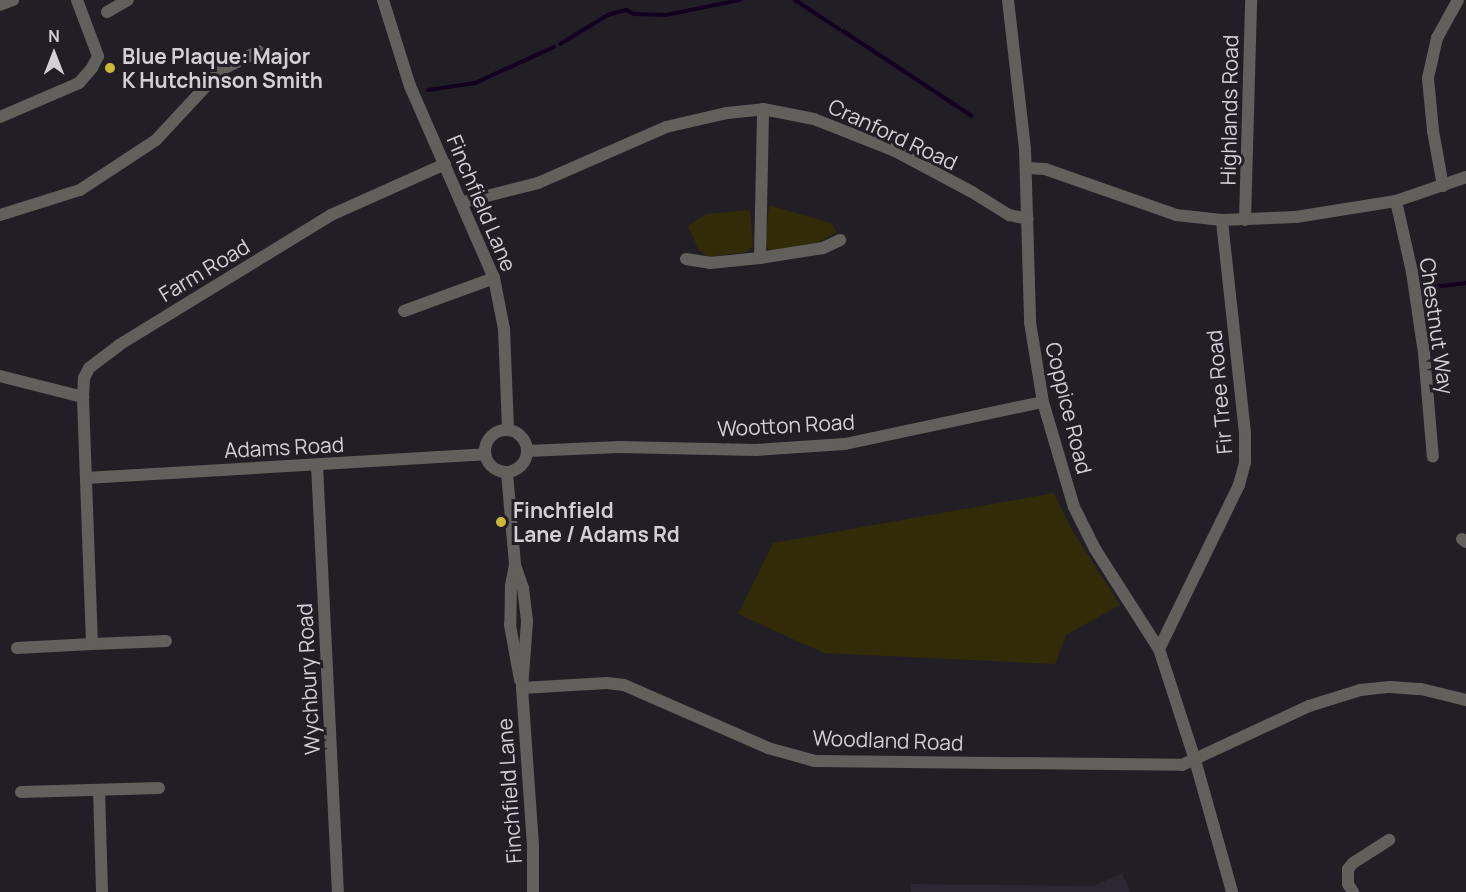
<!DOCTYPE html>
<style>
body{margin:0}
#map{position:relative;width:1466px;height:892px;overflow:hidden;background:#221e26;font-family:Manrope,sans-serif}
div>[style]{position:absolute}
.built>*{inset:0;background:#2d2633}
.green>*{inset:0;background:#322b08}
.stream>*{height:4px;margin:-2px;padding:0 2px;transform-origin:2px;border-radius:2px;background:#130021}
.minor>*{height:12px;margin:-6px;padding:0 6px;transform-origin:6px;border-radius:6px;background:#61605c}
.tertiary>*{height:12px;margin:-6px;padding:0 6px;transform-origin:6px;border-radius:6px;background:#61605c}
.tertiary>.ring{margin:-6px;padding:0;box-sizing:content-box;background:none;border:12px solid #61605c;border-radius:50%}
.dots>*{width:16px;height:16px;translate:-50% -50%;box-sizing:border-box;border:3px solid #221e26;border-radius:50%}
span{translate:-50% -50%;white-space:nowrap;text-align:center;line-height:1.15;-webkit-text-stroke:6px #221e26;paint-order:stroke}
.poi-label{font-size:21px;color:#d3d0d5;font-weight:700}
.left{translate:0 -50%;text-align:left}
.street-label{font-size:21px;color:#d3d0d5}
.north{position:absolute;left:24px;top:24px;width:60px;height:60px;-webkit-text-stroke:4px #221e26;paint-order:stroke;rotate:0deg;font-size:16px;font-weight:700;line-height:24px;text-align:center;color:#d3d0d5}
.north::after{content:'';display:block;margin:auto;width:21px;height:27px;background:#d3d0d5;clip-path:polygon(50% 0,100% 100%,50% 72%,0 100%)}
</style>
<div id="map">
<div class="built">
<i style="clip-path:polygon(1122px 873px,1130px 892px,911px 892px,910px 884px,1094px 886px)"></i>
</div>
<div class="green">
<i style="clip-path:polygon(769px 205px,831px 223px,837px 232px,819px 242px,770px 251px,765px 245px)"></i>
<i style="clip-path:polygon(750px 210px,753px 246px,747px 252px,708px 257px,699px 250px,688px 226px,706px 214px)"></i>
<i style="clip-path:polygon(1054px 493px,1072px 530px,1120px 605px,1066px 635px,1055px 664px,824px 653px,738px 614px,773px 543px)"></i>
</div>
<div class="stream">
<i style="left:795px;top:0;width:53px;rotate:33.4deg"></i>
<i style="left:843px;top:31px;width:154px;rotate:33.4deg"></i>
<i style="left:560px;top:44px;width:56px;rotate:-31.1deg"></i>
<i style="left:608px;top:15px;width:19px;rotate:-16deg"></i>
<i style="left:626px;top:10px;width:9px;rotate:27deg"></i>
<i style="left:634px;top:14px;width:32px;rotate:2deg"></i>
<i style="left:666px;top:15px;width:76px;rotate:-11.5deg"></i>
<i style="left:428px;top:90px;width:48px;rotate:-8.5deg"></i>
<i style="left:475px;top:83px;width:87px;rotate:-24.5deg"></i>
<i style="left:1426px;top:288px;width:40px;rotate:-7.1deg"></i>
</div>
<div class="minor">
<i style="left:1008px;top:0;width:150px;rotate:83.5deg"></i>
<i style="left:1025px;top:149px;width:173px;rotate:88.3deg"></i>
<i style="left:1030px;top:322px;width:81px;rotate:80.8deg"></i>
<i style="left:1043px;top:402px;width:109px;rotate:73.6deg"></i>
<i style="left:1074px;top:507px;width:47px;rotate:63.4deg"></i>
<i style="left:1095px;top:549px;width:119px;rotate:57.4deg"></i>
<i style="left:1159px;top:649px;width:117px;rotate:72deg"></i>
<i style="left:1195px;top:760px;width:137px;rotate:74.3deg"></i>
<i style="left:0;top:5px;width:14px;rotate:-21deg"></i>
<i style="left:107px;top:12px;width:24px;rotate:-30deg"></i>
<i style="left:0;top:117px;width:86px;rotate:-23.3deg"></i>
<i style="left:79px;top:83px;width:20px;rotate:-49deg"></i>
<i style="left:92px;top:68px;width:13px;rotate:-63deg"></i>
<i style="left:98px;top:56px;width:60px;rotate:-110.6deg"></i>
<i style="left:1026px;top:168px;width:19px;rotate:3deg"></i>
<i style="left:1045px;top:169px;width:139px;rotate:19.3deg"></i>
<i style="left:1176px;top:215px;width:46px;rotate:6.2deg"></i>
<i style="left:1222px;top:220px;width:74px;rotate:-2.3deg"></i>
<i style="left:1296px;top:217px;width:101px;rotate:-9.1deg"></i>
<i style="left:1396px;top:201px;width:74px;rotate:-18.9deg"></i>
<i style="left:1443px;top:186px;width:56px;rotate:-100.3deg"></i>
<i style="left:1433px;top:131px;width:53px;rotate:-95.4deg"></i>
<i style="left:1428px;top:78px;width:41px;rotate:-77.3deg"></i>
<i style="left:1437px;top:38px;width:43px;rotate:-61.1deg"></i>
<i style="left:1396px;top:201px;width:73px;rotate:77.3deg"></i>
<i style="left:1412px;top:272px;width:82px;rotate:81.6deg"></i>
<i style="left:1424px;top:353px;width:104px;rotate:85.1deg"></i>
<i style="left:463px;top:202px;width:77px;rotate:-14.2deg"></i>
<i style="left:538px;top:183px;width:140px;rotate:-23.6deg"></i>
<i style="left:666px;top:127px;width:63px;rotate:-12.9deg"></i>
<i style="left:727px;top:113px;width:36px;rotate:-6deg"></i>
<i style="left:763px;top:109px;width:52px;rotate:11.1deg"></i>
<i style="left:814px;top:119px;width:87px;rotate:21.6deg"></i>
<i style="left:895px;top:151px;width:87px;rotate:28deg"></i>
<i style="left:972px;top:192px;width:44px;rotate:31.9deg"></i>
<i style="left:1009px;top:215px;width:19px;rotate:12deg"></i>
<i style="left:0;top:215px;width:84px;rotate:-17.4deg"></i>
<i style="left:80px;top:190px;width:91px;rotate:-33.3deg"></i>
<i style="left:156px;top:140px;width:96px;rotate:-47.1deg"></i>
<i style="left:221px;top:70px;width:42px;rotate:-26.6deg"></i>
<i style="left:1245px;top:220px;width:220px;rotate:-88.4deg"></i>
<i style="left:760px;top:258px;width:149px;rotate:-88.8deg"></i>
<i style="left:686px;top:259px;width:24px;rotate:9deg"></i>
<i style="left:710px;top:263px;width:50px;rotate:-5.7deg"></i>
<i style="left:760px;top:258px;width:64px;rotate:-9deg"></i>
<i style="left:823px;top:248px;width:19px;rotate:-25deg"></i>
<i style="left:404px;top:311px;width:96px;rotate:-20.1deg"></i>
<i style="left:0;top:376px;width:86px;rotate:14.2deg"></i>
<i style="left:527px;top:451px;width:92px;rotate:-2.5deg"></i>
<i style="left:619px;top:447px;width:137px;rotate:1.3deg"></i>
<i style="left:756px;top:450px;width:89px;rotate:-3.9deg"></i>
<i style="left:845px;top:444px;width:202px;rotate:-12deg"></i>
<i style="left:317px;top:465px;width:428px;rotate:87.2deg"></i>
<i style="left:86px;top:478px;width:400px;rotate:-3.4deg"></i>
<i style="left:1462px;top:539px;width:5px;rotate:37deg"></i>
<i style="left:92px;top:644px;width:74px;rotate:-2.3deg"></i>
<i style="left:17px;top:648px;width:75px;rotate:-3.1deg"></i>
<i style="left:92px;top:644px;width:247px;rotate:-92.1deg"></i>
<i style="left:83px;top:397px;width:19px;rotate:-87deg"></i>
<i style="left:84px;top:378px;width:11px;rotate:-63deg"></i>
<i style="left:89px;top:368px;width:38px;rotate:-37deg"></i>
<i style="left:119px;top:345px;width:249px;rotate:-31.5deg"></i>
<i style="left:331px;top:215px;width:125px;rotate:-24.1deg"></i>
<i style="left:1159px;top:649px;width:182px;rotate:-64deg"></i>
<i style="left:1239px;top:485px;width:24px;rotate:-75deg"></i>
<i style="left:1245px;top:462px;width:29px;rotate:-90deg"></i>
<i style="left:1245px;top:433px;width:214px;rotate:-96.2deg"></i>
<i style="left:522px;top:688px;width:85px;rotate:-3.4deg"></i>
<i style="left:607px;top:683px;width:17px;rotate:7deg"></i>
<i style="left:624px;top:685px;width:157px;rotate:23.6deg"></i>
<i style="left:768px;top:748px;width:49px;rotate:15.5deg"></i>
<i style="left:815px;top:761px;width:367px;rotate:0.6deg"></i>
<i style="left:1182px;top:765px;width:140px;rotate:-24.9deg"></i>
<i style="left:1309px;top:706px;width:53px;rotate:-17.4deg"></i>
<i style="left:1360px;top:690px;width:30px;rotate:-6deg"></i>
<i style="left:1390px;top:687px;width:31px;rotate:4deg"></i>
<i style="left:1421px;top:689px;width:46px;rotate:13.7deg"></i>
<i style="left:99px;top:790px;width:102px;rotate:88.3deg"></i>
<i style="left:21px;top:792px;width:138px;rotate:-1.7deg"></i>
<i style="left:1353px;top:892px;width:9px;rotate:-122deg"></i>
<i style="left:1348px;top:884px;width:15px;rotate:-90deg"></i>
<i style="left:1348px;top:869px;width:8px;rotate:-50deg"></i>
<i style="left:1353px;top:863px;width:43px;rotate:-32.6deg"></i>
</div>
<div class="tertiary">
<i style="left:383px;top:0;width:90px;rotate:72.6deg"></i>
<i style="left:410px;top:86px;width:210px;rotate:66.4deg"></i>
<i style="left:494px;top:278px;width:52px;rotate:78.9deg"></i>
<i style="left:504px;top:329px;width:101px;rotate:87.7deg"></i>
<i class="ring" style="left:485px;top:430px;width:30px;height:30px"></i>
<i style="left:507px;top:473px;width:92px;rotate:85deg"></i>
<i style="left:515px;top:565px;width:21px;rotate:101deg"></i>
<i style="left:511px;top:586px;width:39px;rotate:91deg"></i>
<i style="left:510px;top:625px;width:56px;rotate:79.7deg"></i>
<i style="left:515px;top:565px;width:24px;rotate:71deg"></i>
<i style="left:523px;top:588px;width:34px;rotate:83deg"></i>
<i style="left:527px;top:622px;width:66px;rotate:94.3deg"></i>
<i style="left:522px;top:688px;width:157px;rotate:86deg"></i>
<i style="left:533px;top:845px;width:47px;rotate:90deg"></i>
</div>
<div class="dots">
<i style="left:110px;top:68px;background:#ceb837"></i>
<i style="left:501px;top:522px;background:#ceb837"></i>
</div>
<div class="poi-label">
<span class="left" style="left:122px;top:68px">Blue Plaque: Major<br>K Hutchinson Smith</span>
<span class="left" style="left:513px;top:522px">Finchfield<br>Lane / Adams Rd</span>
</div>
<div class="street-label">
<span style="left:1229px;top:110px;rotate:-89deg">Highlands Road</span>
<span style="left:893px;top:134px;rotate:25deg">Cranford Road</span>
<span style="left:482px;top:203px;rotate:67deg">Finchfield Lane</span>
<span style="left:204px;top:270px;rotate:-31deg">Farm Road</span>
<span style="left:1437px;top:326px;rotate:82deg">Chestnut Way</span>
<span style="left:1219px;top:392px;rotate:-95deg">Fir Tree Road</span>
<span style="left:1069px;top:408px;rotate:76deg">Coppice Road</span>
<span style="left:786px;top:425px;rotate:-3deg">Wootton Road</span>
<span style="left:284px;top:447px;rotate:-3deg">Adams Road</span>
<span style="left:308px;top:679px;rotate:-93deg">Wychbury Road</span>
<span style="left:888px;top:740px;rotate:2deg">Woodland Road</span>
<span style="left:509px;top:791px;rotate:-94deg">Finchfield Lane</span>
</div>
<div class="north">N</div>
</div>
